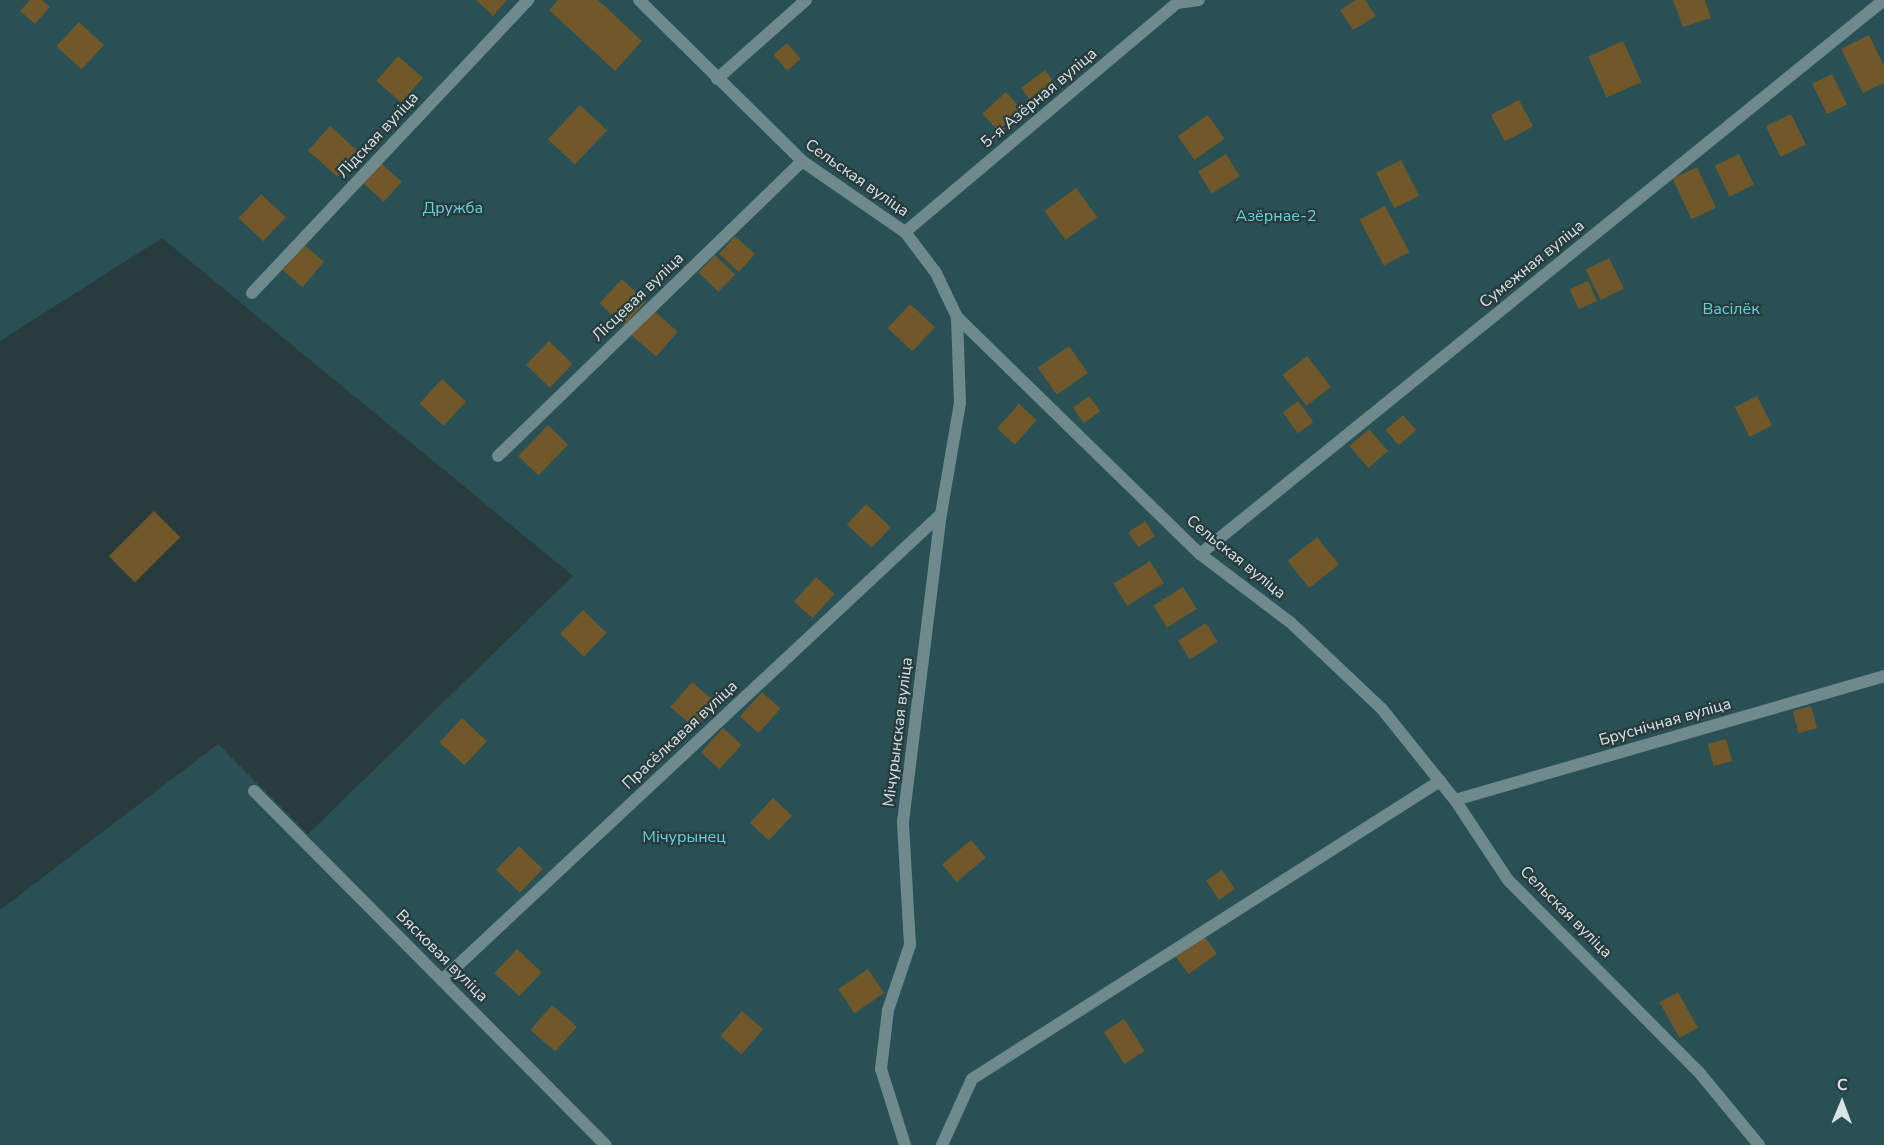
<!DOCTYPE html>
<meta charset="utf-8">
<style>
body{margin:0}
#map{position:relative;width:1884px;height:1145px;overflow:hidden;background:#283b3d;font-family:"Nunito Sans",sans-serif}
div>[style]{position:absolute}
.green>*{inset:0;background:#295054}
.building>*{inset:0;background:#70582a;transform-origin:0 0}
.lane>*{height:12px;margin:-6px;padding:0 6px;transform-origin:6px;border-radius:6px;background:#6e8a8d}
.street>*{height:12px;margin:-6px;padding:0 6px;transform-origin:6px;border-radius:6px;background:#6e8a8d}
span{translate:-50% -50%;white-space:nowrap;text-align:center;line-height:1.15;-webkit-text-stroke:4.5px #283b3d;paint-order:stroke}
.street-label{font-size:16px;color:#d9e4e6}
.park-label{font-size:16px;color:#66d2de}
.north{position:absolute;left:1812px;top:1073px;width:60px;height:60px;-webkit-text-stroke:4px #283b3d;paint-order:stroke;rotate:1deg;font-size:16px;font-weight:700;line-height:24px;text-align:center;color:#d9e4e6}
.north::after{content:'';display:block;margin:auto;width:21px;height:27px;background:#d9e4e6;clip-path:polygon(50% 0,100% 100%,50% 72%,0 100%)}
</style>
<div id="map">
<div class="green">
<i style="clip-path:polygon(0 0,1884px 0,1884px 1145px,0 1145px,0 910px,218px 744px,308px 834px,573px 576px,162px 238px,0 341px)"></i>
</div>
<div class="building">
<i style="clip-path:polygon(30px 0,42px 0,50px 7px,35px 24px,20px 11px)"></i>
<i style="clip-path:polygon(476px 0,507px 0,493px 16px)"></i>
<i style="clip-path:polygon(558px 0,598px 0,642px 41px,615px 71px,549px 10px)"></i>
<i style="clip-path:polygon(1356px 0,1365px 0,1376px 16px,1353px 30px,1340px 10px)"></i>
<i style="clip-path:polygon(1673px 0,1705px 0,1711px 18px,1683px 27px)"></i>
<i style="left:79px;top:22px;width:34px;height:33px;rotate:43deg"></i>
<i style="clip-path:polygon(1869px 35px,1884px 66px,1884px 83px,1863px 93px,1841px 49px)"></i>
<i style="left:1623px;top:41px;width:45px;height:38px;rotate:66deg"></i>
<i style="left:787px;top:43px;width:21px;height:18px;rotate:49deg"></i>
<i style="left:398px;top:56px;width:33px;height:33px;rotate:41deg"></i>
<i style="left:1045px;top:70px;width:25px;height:30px;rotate:53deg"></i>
<i style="left:1832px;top:74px;width:34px;height:22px;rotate:64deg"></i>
<i style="left:1006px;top:92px;width:27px;height:32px;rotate:48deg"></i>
<i style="left:1519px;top:100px;width:30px;height:32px;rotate:62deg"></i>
<i style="left:580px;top:105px;width:37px;height:47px;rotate:43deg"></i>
<i style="left:1791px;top:114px;width:34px;height:28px;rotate:64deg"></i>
<i style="left:1208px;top:115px;width:29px;height:37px;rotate:55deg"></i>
<i style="left:330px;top:126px;width:39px;height:33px;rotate:42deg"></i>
<i style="left:1226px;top:154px;width:26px;height:33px;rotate:58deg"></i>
<i style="left:1739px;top:154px;width:34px;height:27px;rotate:64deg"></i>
<i style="left:1401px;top:160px;width:40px;height:28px;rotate:63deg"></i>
<i style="left:381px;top:163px;width:28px;height:27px;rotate:42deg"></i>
<i style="left:1697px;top:167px;width:45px;height:27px;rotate:65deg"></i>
<i style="left:1076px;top:188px;width:36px;height:39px;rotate:54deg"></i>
<i style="left:261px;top:194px;width:34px;height:33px;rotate:43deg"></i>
<i style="left:1385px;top:206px;width:52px;height:29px;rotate:62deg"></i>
<i style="left:735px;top:236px;width:27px;height:24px;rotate:42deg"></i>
<i style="left:304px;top:245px;width:26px;height:33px;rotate:40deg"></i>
<i style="left:715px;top:255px;width:28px;height:24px;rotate:44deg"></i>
<i style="left:1609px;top:258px;width:34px;height:26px;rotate:64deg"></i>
<i style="left:622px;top:279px;width:33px;height:33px;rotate:43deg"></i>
<i style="left:1588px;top:281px;width:22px;height:20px;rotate:66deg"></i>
<i style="left:910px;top:304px;width:34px;height:33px;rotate:43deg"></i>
<i style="left:653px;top:310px;width:33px;height:33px;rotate:41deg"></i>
<i style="left:549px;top:341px;width:33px;height:33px;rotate:44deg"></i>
<i style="left:1069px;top:346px;width:33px;height:38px;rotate:55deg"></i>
<i style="left:1307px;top:356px;width:39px;height:31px;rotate:52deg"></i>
<i style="left:442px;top:379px;width:33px;height:33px;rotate:43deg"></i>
<i style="left:1089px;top:396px;width:19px;height:20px;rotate:54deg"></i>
<i style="left:1757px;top:396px;width:33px;height:25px;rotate:63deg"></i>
<i style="left:1298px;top:401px;width:26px;height:19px;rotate:54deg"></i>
<i style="left:1019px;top:404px;width:24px;height:33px;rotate:42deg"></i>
<i style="left:1403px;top:415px;width:20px;height:23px;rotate:49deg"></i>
<i style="left:548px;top:425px;width:28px;height:43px;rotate:44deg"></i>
<i style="left:1369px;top:429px;width:29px;height:26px;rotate:49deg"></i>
<i style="left:866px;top:504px;width:34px;height:28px;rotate:43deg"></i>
<i style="left:154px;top:511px;width:37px;height:64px;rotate:45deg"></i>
<i style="left:1145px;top:521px;width:18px;height:20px;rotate:56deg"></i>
<i style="left:1317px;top:537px;width:35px;height:38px;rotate:51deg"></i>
<i style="left:1150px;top:561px;width:26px;height:43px;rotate:58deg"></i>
<i style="left:816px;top:577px;width:25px;height:33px;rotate:42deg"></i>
<i style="left:1183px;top:587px;width:26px;height:35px;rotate:58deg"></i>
<i style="left:583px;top:610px;width:33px;height:33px;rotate:44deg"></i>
<i style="left:1206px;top:623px;width:22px;height:33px;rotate:58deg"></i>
<i style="left:692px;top:682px;width:33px;height:33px;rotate:41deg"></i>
<i style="left:762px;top:692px;width:25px;height:33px;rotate:42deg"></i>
<i style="left:1811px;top:706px;width:23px;height:19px;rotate:75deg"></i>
<i style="left:462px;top:718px;width:34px;height:33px;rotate:43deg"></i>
<i style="left:723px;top:728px;width:25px;height:33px;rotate:42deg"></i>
<i style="left:1726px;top:739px;width:23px;height:19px;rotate:75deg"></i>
<i style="left:773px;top:798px;width:26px;height:34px;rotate:43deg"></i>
<i style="left:971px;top:840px;width:23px;height:38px;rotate:50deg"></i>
<i style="left:519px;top:846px;width:33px;height:33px;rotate:44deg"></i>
<i style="left:1222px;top:870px;width:23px;height:19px;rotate:56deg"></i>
<i style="left:1204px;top:936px;width:22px;height:35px;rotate:54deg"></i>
<i style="left:517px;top:949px;width:34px;height:33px;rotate:43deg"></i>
<i style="left:868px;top:969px;width:29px;height:36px;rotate:56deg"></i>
<i style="left:1678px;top:992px;width:41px;height:21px;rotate:61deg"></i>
<i style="left:552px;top:1005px;width:33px;height:33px;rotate:41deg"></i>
<i style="left:742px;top:1011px;width:28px;height:33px;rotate:41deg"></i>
<i style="left:1124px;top:1019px;width:38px;height:24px;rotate:57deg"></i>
</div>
<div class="lane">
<i style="left:942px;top:1145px;width:72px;rotate:-65.6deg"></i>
<i style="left:972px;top:1079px;width:555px;rotate:-32.49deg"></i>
</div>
<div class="street">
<i style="left:639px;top:0;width:229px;rotate:44.6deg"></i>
<i style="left:802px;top:161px;width:125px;rotate:34.6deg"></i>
<i style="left:905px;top:232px;width:51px;rotate:52.9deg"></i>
<i style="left:936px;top:273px;width:49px;rotate:64.5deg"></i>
<i style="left:957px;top:317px;width:339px;rotate:44.3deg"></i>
<i style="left:1200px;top:554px;width:113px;rotate:37.1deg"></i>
<i style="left:1290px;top:622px;width:127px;rotate:43.4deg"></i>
<i style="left:1382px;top:709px;width:117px;rotate:51.3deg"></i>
<i style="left:1455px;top:800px;width:96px;rotate:56.5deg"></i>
<i style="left:1508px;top:880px;width:269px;rotate:45.2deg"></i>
<i style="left:1698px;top:1071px;width:96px;rotate:50.5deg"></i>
<i style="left:717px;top:79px;width:119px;rotate:-41.6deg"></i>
<i style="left:905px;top:232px;width:356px;rotate:-40.1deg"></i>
<i style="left:1177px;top:3px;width:22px;rotate:-8deg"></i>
<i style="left:252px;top:293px;width:403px;rotate:-46.7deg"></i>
<i style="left:498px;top:456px;width:424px;rotate:-44.1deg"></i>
<i style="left:1200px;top:554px;width:880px;rotate:-39.01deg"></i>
<i style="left:254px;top:791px;width:499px;rotate:45.2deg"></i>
<i style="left:1455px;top:800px;width:447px;rotate:-16.1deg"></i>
<i style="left:442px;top:980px;width:683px;rotate:-43.04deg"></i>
<i style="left:905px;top:1145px;width:80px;rotate:-107.5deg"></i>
<i style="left:881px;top:1069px;width:59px;rotate:-83.2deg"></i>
<i style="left:888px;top:1010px;width:69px;rotate:-71.3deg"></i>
<i style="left:910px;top:945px;width:123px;rotate:-93.3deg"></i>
<i style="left:903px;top:822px;width:310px;rotate:-83deg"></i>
<i style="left:941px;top:514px;width:113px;rotate:-80.3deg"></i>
<i style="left:960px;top:403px;width:86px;rotate:-92deg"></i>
</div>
<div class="street-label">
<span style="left:1039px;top:98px;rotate:-40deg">5-я Азёрная вуліца</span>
<span style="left:378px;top:135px;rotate:-47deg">Лідская вуліца</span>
<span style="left:857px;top:178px;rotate:35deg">Сельская вуліца</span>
<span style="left:1532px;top:264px;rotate:-39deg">Сумежная вуліца</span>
<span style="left:638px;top:297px;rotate:-44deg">Лісцевая вуліца</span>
<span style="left:1236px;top:557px;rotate:39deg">Сельская вуліца</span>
<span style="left:1665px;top:722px;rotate:-16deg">Бруснічная вуліца</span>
<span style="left:898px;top:732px;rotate:-83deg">Мічурынская вуліца</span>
<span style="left:680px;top:735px;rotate:-43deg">Прасёлкавая вуліца</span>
<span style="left:1566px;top:912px;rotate:45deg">Сельская вуліца</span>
<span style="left:442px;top:956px;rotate:45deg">Вясковая вуліца</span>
</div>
<div class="park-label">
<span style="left:453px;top:208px">Дружба</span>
<span style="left:1276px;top:216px">Азёрнае-2</span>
<span style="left:1731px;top:309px">Васілёк</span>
<span style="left:684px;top:837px">Мічурынец</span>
</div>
<div class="north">С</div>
</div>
